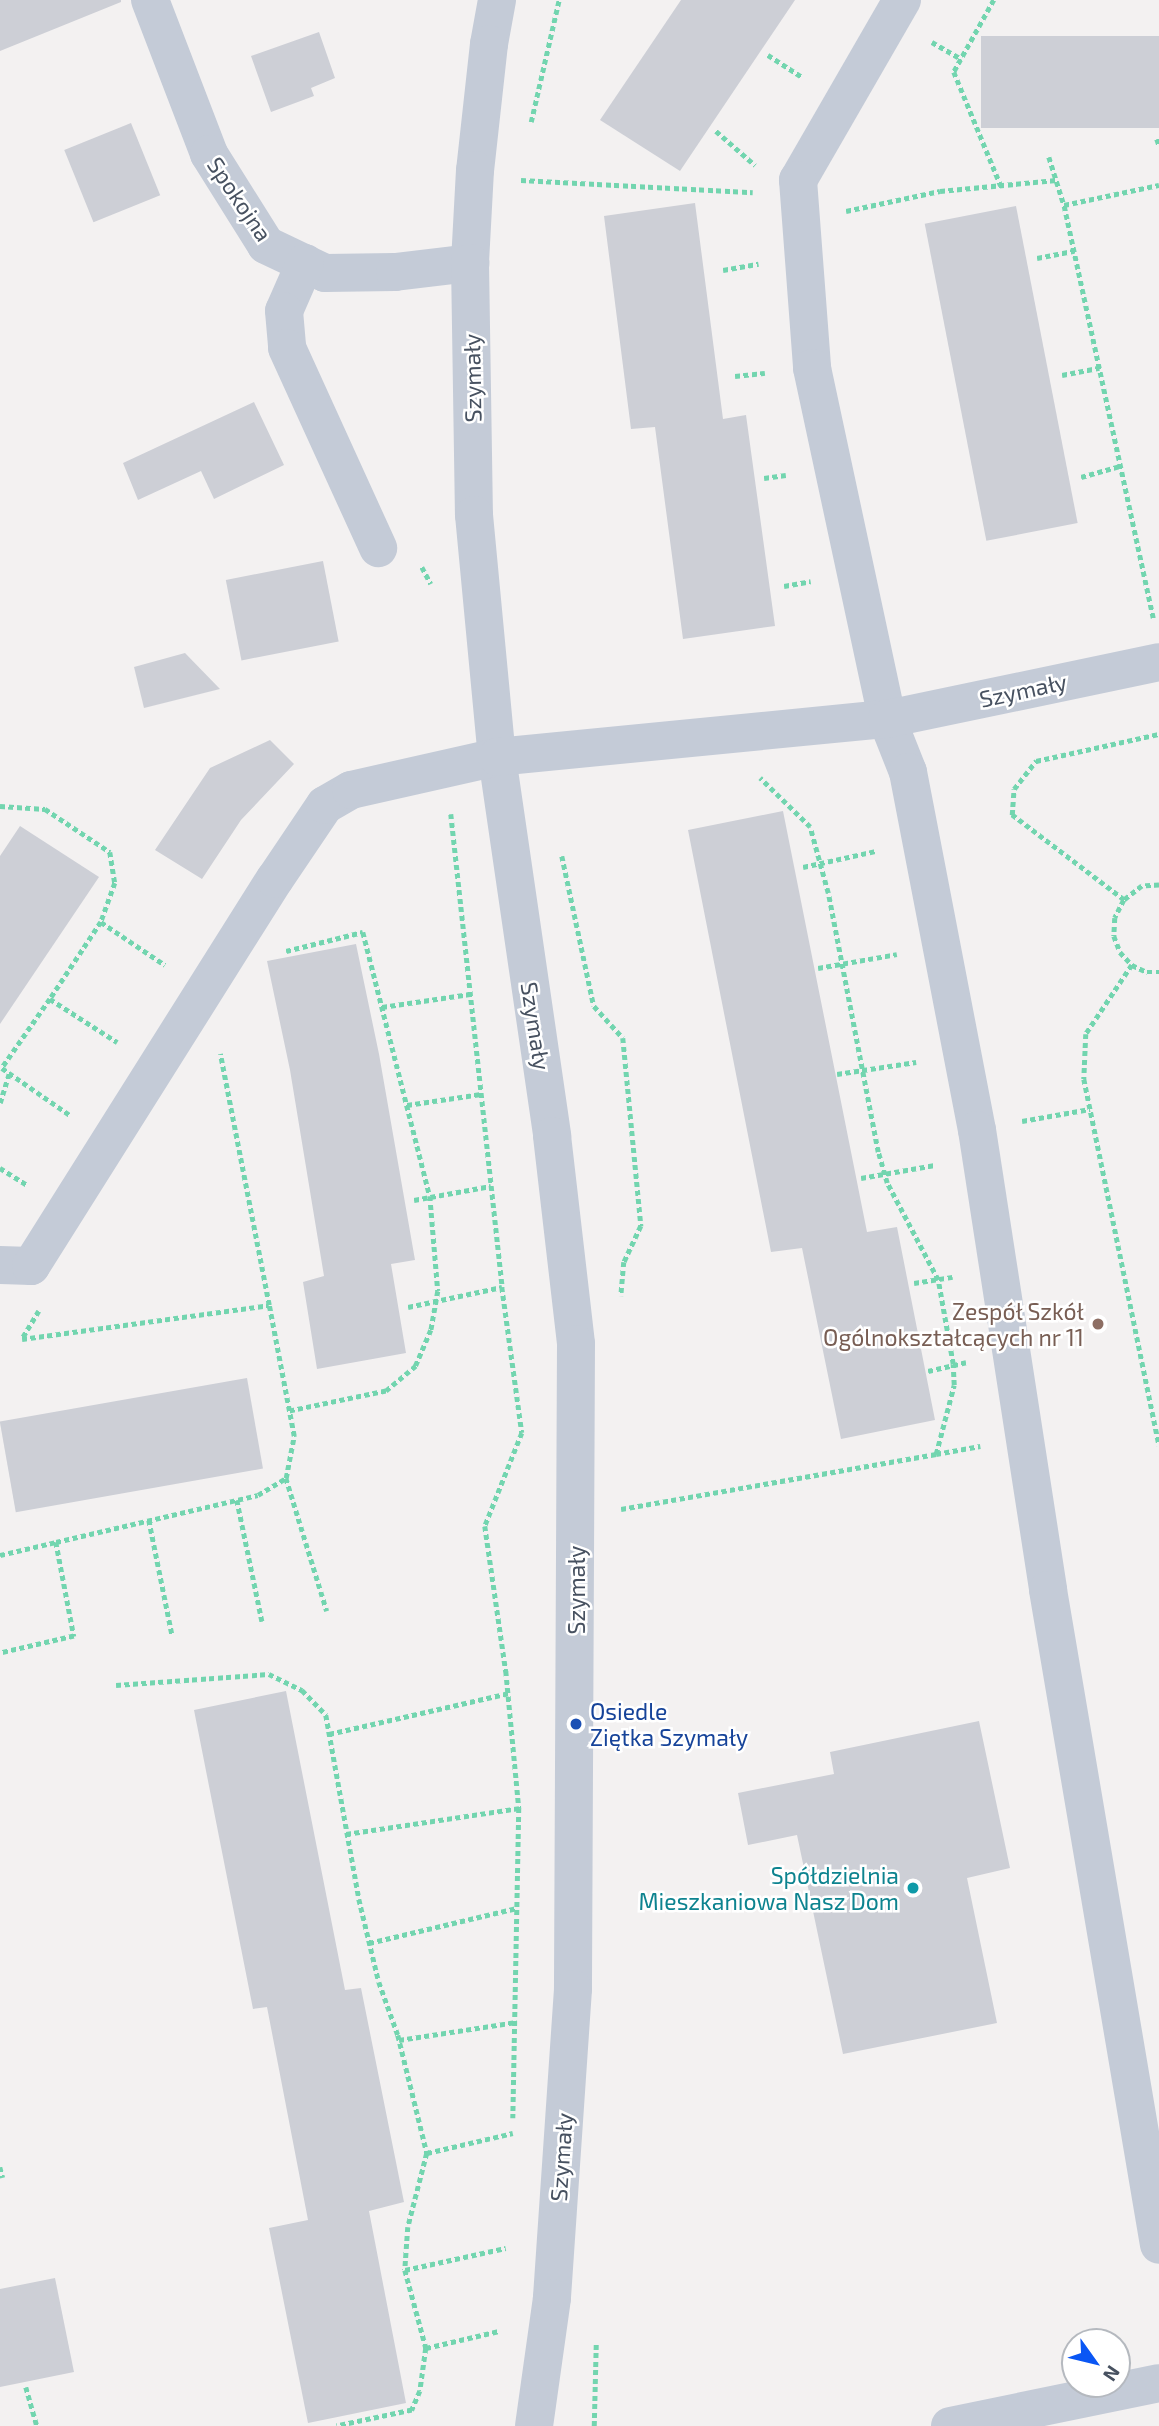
<!DOCTYPE html>
<meta charset="utf-8">
<style>
body{margin:0}
#map{position:relative;width:1159px;height:2426px;overflow:hidden;background:#f3f1f1;font-family:"Exo 2",sans-serif}
div>[style]{position:absolute}
.building>*{inset:0;background:#cdcfd6;transform-origin:0 0}
.path>*{height:4.5px;margin-top:-2.25px;transform-origin:0;background:repeating-linear-gradient(90deg,#72d5af 0 5px,transparent 0 8.5px)}
.minor>*{height:38px;margin:-19px;padding:0 19px;transform-origin:19px;border-radius:19px;background:#c4cbd7}
.dots>*{width:19px;height:19px;translate:-50% -50%;box-sizing:border-box;border:4px solid #fff;border-radius:50%}
span{translate:-50% -50%;white-space:nowrap;text-align:center;line-height:1.15;-webkit-text-stroke:5px #fff;paint-order:stroke}
.street-label{font-size:23px;color:#475160}
.education-label{font-size:23px;color:#785e54}
.right{translate:-100% -50%;text-align:right}
.transit-label{font-size:23px;color:#164399}
.left{translate:0 -50%;text-align:left}
.culture-label{font-size:23px;color:#0d838f}
.north{position:absolute;left:1061px;top:2328px;width:70px;height:70px;box-sizing:border-box;background:#fff;border:2px solid #b5b9bf;border-radius:50%;rotate:124deg;font-size:19px;font-weight:700;line-height:28px;text-align:center;color:#475160}
.north::after{content:'';display:block;margin:auto;width:24px;height:32px;background:#0a56f4;clip-path:polygon(50% 0,100% 100%,50% 72%,0 100%)}
</style>
<div id="map">
<div class="building">
<i style="clip-path:polygon(0 0,121px 0,121px 2px,0 51px)"></i>
<i style="clip-path:polygon(681px 0,795px 0,680px 171px,600px 120px)"></i>
<i style="clip-path:polygon(319px 32px,335px 78px,311px 88px,314px 96px,271px 112px,251px 56px)"></i>
<i style="left:1159px;top:36px;width:92px;height:178px;rotate:90deg"></i>
<i style="left:131px;top:123px;width:78px;height:72px;rotate:68deg"></i>
<i style="clip-path:polygon(695px 203px,723px 419px,746px 415px,775px 626px,683px 639px,655px 427px,631px 429px,604px 216px)"></i>
<i style="left:1016px;top:206px;width:323px;height:93px;rotate:79deg"></i>
<i style="clip-path:polygon(254px 402px,284px 465px,214px 499px,201px 471px,138px 500px,123px 463px)"></i>
<i style="left:323px;top:561px;width:82px;height:99px;rotate:79deg"></i>
<i style="clip-path:polygon(185px 653px,220px 689px,144px 708px,134px 667px)"></i>
<i style="clip-path:polygon(270px 740px,294px 764px,241px 820px,202px 879px,155px 850px,210px 768px)"></i>
<i style="clip-path:polygon(783px 811px,867px 1232px,897px 1227px,935px 1420px,841px 1439px,802px 1248px,771px 1252px,688px 830px)"></i>
<i style="clip-path:polygon(20px 826px,99px 877px,0 1024px,0 856px)"></i>
<i style="clip-path:polygon(356px 944px,379px 1054px,415px 1260px,391px 1264px,406px 1353px,317px 1369px,303px 1282px,324px 1276px,290px 1070px,267px 961px)"></i>
<i style="left:247px;top:1378px;width:92px;height:251px;rotate:80deg"></i>
<i style="clip-path:polygon(286px 1691px,345px 1990px,361px 1988px,404px 2202px,369px 2211px,406px 2403px,308px 2423px,269px 2228px,308px 2220px,267px 2007px,253px 2009px,194px 1710px)"></i>
<i style="clip-path:polygon(979px 1721px,1010px 1868px,967px 1878px,997px 2023px,843px 2054px,797px 1835px,748px 1845px,738px 1793px,834px 1774px,830px 1752px)"></i>
<i style="clip-path:polygon(55px 2278px,74px 2372px,0 2387px,0 2289px)"></i>
</div>
<div class="path">
<i style="left:994px;top:0;width:82px;rotate:119.1deg"></i>
<i style="left:954px;top:72px;width:123px;rotate:67.6deg"></i>
<i style="left:932px;top:42px;width:34px;rotate:30deg"></i>
<i style="left:768px;top:55px;width:40px;rotate:32.9deg"></i>
<i style="left:531px;top:122px;width:125px;rotate:-77.1deg"></i>
<i style="left:716px;top:131px;width:52px;rotate:41.1deg"></i>
<i style="left:1157px;top:139px;width:6px;rotate:72deg"></i>
<i style="left:1049px;top:157px;width:50px;rotate:72.6deg"></i>
<i style="left:521px;top:180px;width:232px;rotate:3deg"></i>
<i style="left:846px;top:211px;width:96px;rotate:-12deg"></i>
<i style="left:940px;top:191px;width:117px;rotate:-5.4deg"></i>
<i style="left:1037px;top:258px;width:38px;rotate:-11deg"></i>
<i style="left:723px;top:270px;width:36px;rotate:-10deg"></i>
<i style="left:1062px;top:375px;width:38px;rotate:-11deg"></i>
<i style="left:735px;top:376px;width:30px;rotate:-6deg"></i>
<i style="left:1081px;top:477px;width:41px;rotate:-15.8deg"></i>
<i style="left:764px;top:478px;width:22px;rotate:-8deg"></i>
<i style="left:422px;top:567px;width:19px;rotate:62deg"></i>
<i style="left:784px;top:586px;width:27px;rotate:-10deg"></i>
<i style="left:1153px;top:618px;width:422px;rotate:-102.2deg"></i>
<i style="left:1064px;top:205px;width:97px;rotate:-11.9deg"></i>
<i style="left:0;top:806px;width:45px;rotate:3.8deg"></i>
<i style="left:45px;top:809px;width:78px;rotate:33.5deg"></i>
<i style="left:110px;top:852px;width:31px;rotate:81deg"></i>
<i style="left:115px;top:883px;width:41px;rotate:109.7deg"></i>
<i style="left:101px;top:922px;width:92px;rotate:123.5deg"></i>
<i style="left:50px;top:999px;width:80px;rotate:32.7deg"></i>
<i style="left:451px;top:814px;width:476px;rotate:83.8deg"></i>
<i style="left:502px;top:1287px;width:147px;rotate:82.2deg"></i>
<i style="left:522px;top:1433px;width:100px;rotate:111.7deg"></i>
<i style="left:485px;top:1526px;width:147px;rotate:81.8deg"></i>
<i style="left:506px;top:1671px;width:138px;rotate:84.6deg"></i>
<i style="left:519px;top:1808px;width:310px;rotate:91.1deg"></i>
<i style="left:562px;top:856px;width:153px;rotate:78deg"></i>
<i style="left:594px;top:1006px;width:43px;rotate:47.8deg"></i>
<i style="left:623px;top:1038px;width:189px;rotate:84.5deg"></i>
<i style="left:641px;top:1226px;width:40px;rotate:115deg"></i>
<i style="left:624px;top:1262px;width:34px;rotate:95deg"></i>
<i style="left:803px;top:867px;width:75px;rotate:-12.4deg"></i>
<i style="left:1159px;top:885px;width:17px;rotate:177deg"></i>
<i style="left:1142px;top:886px;width:23px;rotate:142deg"></i>
<i style="left:1124px;top:900px;width:20px;rotate:117deg"></i>
<i style="left:1115px;top:918px;width:18px;rotate:93deg"></i>
<i style="left:1114px;top:936px;width:17px;rotate:69deg"></i>
<i style="left:1120px;top:952px;width:18px;rotate:47deg"></i>
<i style="left:1132px;top:965px;width:17px;rotate:25deg"></i>
<i style="left:1147px;top:972px;width:12px"></i>
<i style="left:1124px;top:900px;width:141px;rotate:-142.8deg"></i>
<i style="left:1012px;top:815px;width:26px;rotate:-86deg"></i>
<i style="left:1014px;top:789px;width:36px;rotate:-52deg"></i>
<i style="left:1036px;top:761px;width:126px;rotate:-12.4deg"></i>
<i style="left:101px;top:922px;width:77px;rotate:33.9deg"></i>
<i style="left:286px;top:951px;width:79px;rotate:-13.9deg"></i>
<i style="left:363px;top:932px;width:272px;rotate:75.8deg"></i>
<i style="left:430px;top:1196px;width:95px;rotate:85.2deg"></i>
<i style="left:438px;top:1291px;width:40px;rotate:100deg"></i>
<i style="left:431px;top:1330px;width:39px;rotate:113deg"></i>
<i style="left:416px;top:1366px;width:39px;rotate:140deg"></i>
<i style="left:386px;top:1391px;width:99px;rotate:168.3deg"></i>
<i style="left:1132px;top:965px;width:83px;rotate:123.7deg"></i>
<i style="left:1086px;top:1034px;width:45px;rotate:92.5deg"></i>
<i style="left:1084px;top:1079px;width:374px;rotate:78.4deg"></i>
<i style="left:818px;top:968px;width:80px;rotate:-10deg"></i>
<i style="left:50px;top:999px;width:84px;rotate:124.8deg"></i>
<i style="left:2px;top:1068px;width:83px;rotate:34.7deg"></i>
<i style="left:382px;top:1007px;width:89px;rotate:-8.4deg"></i>
<i style="left:837px;top:1074px;width:80px;rotate:-8.6deg"></i>
<i style="left:0;top:1103px;width:31px;rotate:-73deg"></i>
<i style="left:407px;top:1105px;width:75px;rotate:-8.5deg"></i>
<i style="left:1022px;top:1121px;width:69px;rotate:-10deg"></i>
<i style="left:0;top:1168px;width:31px;rotate:32deg"></i>
<i style="left:861px;top:1178px;width:75px;rotate:-10deg"></i>
<i style="left:414px;top:1200px;width:78px;rotate:-10.3deg"></i>
<i style="left:914px;top:1283px;width:39px;rotate:-9deg"></i>
<i style="left:408px;top:1307px;width:96px;rotate:-12deg"></i>
<i style="left:39px;top:1311px;width:33px;rotate:121deg"></i>
<i style="left:22px;top:1339px;width:249px;rotate:-7.8deg"></i>
<i style="left:269px;top:1305px;width:256px;rotate:-101deg"></i>
<i style="left:928px;top:1371px;width:39px;rotate:-13deg"></i>
<i style="left:936px;top:1454px;width:45px;rotate:-10.3deg"></i>
<i style="left:286px;top:1478px;width:139px;rotate:72.9deg"></i>
<i style="left:237px;top:1500px;width:124px;rotate:78.3deg"></i>
<i style="left:621px;top:1509px;width:320px;rotate:-9.9deg"></i>
<i style="left:936px;top:1454px;width:71px;rotate:-75.4deg"></i>
<i style="left:954px;top:1385px;width:21px;rotate:-93deg"></i>
<i style="left:953px;top:1364px;width:85px;rotate:-100.1deg"></i>
<i style="left:938px;top:1280px;width:110px;rotate:-117.7deg"></i>
<i style="left:887px;top:1183px;width:32px;rotate:-106deg"></i>
<i style="left:878px;top:1152px;width:264px;rotate:-100.9deg"></i>
<i style="left:828px;top:893px;width:68px;rotate:-105.3deg"></i>
<i style="left:810px;top:827px;width:70px;rotate:-135.6deg"></i>
<i style="left:149px;top:1520px;width:116px;rotate:78.6deg"></i>
<i style="left:56px;top:1542px;width:207px;rotate:-13.1deg"></i>
<i style="left:258px;top:1495px;width:33px;rotate:-31deg"></i>
<i style="left:286px;top:1478px;width:43px;rotate:-79.2deg"></i>
<i style="left:294px;top:1436px;width:133px;rotate:-100.8deg"></i>
<i style="left:0;top:1555px;width:57px;rotate:-13.1deg"></i>
<i style="left:56px;top:1542px;width:96px;rotate:79.2deg"></i>
<i style="left:74px;top:1636px;width:76px;rotate:167.1deg"></i>
<i style="left:116px;top:1685px;width:153px;rotate:-4.1deg"></i>
<i style="left:269px;top:1674px;width:37px;rotate:26deg"></i>
<i style="left:302px;top:1690px;width:35px;rotate:46deg"></i>
<i style="left:326px;top:1715px;width:187px;rotate:79.8deg"></i>
<i style="left:359px;top:1899px;width:85px;rotate:76.5deg"></i>
<i style="left:379px;top:1982px;width:56px;rotate:70.3deg"></i>
<i style="left:398px;top:2035px;width:122px;rotate:76.2deg"></i>
<i style="left:427px;top:2153px;width:76px;rotate:104.4deg"></i>
<i style="left:408px;top:2227px;width:43px;rotate:94deg"></i>
<i style="left:405px;top:2270px;width:81px;rotate:74.9deg"></i>
<i style="left:426px;top:2348px;width:43px;rotate:97.9deg"></i>
<i style="left:420px;top:2391px;width:21px;rotate:113deg"></i>
<i style="left:412px;top:2410px;width:77px;rotate:168deg"></i>
<i style="left:329px;top:1734px;width:185px;rotate:-12.8deg"></i>
<i style="left:346px;top:1834px;width:175px;rotate:-8.5deg"></i>
<i style="left:369px;top:1943px;width:152px;rotate:-13.3deg"></i>
<i style="left:399px;top:2040px;width:119px;rotate:-8.7deg"></i>
<i style="left:427px;top:2153px;width:88px;rotate:-13.1deg"></i>
<i style="left:0;top:2167px;width:11px;rotate:75deg"></i>
<i style="left:405px;top:2270px;width:103px;rotate:-12.3deg"></i>
<i style="left:426px;top:2348px;width:75px;rotate:-13.1deg"></i>
<i style="left:26px;top:2387px;width:41px;rotate:74.2deg"></i>
<i style="left:594px;top:2426px;width:82px;rotate:-88.6deg"></i>
</div>
<div class="minor">
<i style="left:150px;top:0;width:165px;rotate:69deg"></i>
<i style="left:209px;top:154px;width:107px;rotate:57.9deg"></i>
<i style="left:266px;top:245px;width:65px;rotate:25.4deg"></i>
<i style="left:325px;top:273px;width:70px;rotate:-0.8deg"></i>
<i style="left:395px;top:272px;width:76px;rotate:-6.8deg"></i>
<i style="left:497px;top:0;width:45px;rotate:100.3deg"></i>
<i style="left:489px;top:44px;width:127px;rotate:96.3deg"></i>
<i style="left:475px;top:170px;width:93px;rotate:93.1deg"></i>
<i style="left:470px;top:263px;width:252px;rotate:89.1deg"></i>
<i style="left:474px;top:515px;width:243px;rotate:84.6deg"></i>
<i style="left:497px;top:757px;width:383px;rotate:81.7deg"></i>
<i style="left:552px;top:1136px;width:209px;rotate:83.4deg"></i>
<i style="left:576px;top:1344px;width:645px;rotate:90.27deg"></i>
<i style="left:573px;top:1989px;width:310px;rotate:93.9deg"></i>
<i style="left:552px;top:2298px;width:129px;rotate:98deg"></i>
<i style="left:902px;top:0;width:208px;rotate:120deg"></i>
<i style="left:798px;top:180px;width:189px;rotate:85.7deg"></i>
<i style="left:812px;top:368px;width:359px;rotate:77.9deg"></i>
<i style="left:887px;top:719px;width:57px;rotate:68.4deg"></i>
<i style="left:908px;top:772px;width:365px;rotate:79.1deg"></i>
<i style="left:977px;top:1130px;width:465px;rotate:81.2deg"></i>
<i style="left:1048px;top:1590px;width:664px;rotate:80.38deg"></i>
<i style="left:305px;top:263px;width:52px;rotate:113.6deg"></i>
<i style="left:284px;top:311px;width:37px;rotate:85deg"></i>
<i style="left:287px;top:348px;width:220px;rotate:65.5deg"></i>
<i style="left:0;top:1265px;width:31px;rotate:2deg"></i>
<i style="left:31px;top:1266px;width:457px;rotate:-57.8deg"></i>
<i style="left:275px;top:879px;width:89px;rotate:-56deg"></i>
<i style="left:325px;top:805px;width:30px;rotate:-30deg"></i>
<i style="left:351px;top:790px;width:150px;rotate:-12.7deg"></i>
<i style="left:497px;top:757px;width:392px;rotate:-5.6deg"></i>
<i style="left:887px;top:719px;width:278px;rotate:-11.8deg"></i>
<i style="left:950px;top:2426px;width:213px;rotate:-11.6deg"></i>
</div>
<div class="dots">
<i style="left:1098px;top:1324px;background:#8d6e63"></i>
<i style="left:576px;top:1724px;background:#1a4fb4"></i>
<i style="left:913px;top:1888px;background:#0f9aa8"></i>
</div>
<div class="street-label">
<span style="left:240px;top:199px;rotate:56deg">Spokojna</span>
<span style="left:472px;top:378px;rotate:-91deg">Szymały</span>
<span style="left:1023px;top:690px;rotate:-12deg">Szymały</span>
<span style="left:536px;top:1026px;rotate:81deg">Szymały</span>
<span style="left:576px;top:1590px;rotate:-90deg">Szymały</span>
<span style="left:561px;top:2157px;rotate:-86deg">Szymały</span>
</div>
<div class="education-label">
<span class="right" style="left:1084px;top:1324px">Zespół Szkół<br>Ogólnokształcących nr 11</span>
</div>
<div class="transit-label">
<span class="left" style="left:590px;top:1724px">Osiedle<br>Ziętka Szymały</span>
</div>
<div class="culture-label">
<span class="right" style="left:899px;top:1888px">Spółdzielnia<br>Mieszkaniowa Nasz Dom</span>
</div>
<div class="north">N</div>
</div>
